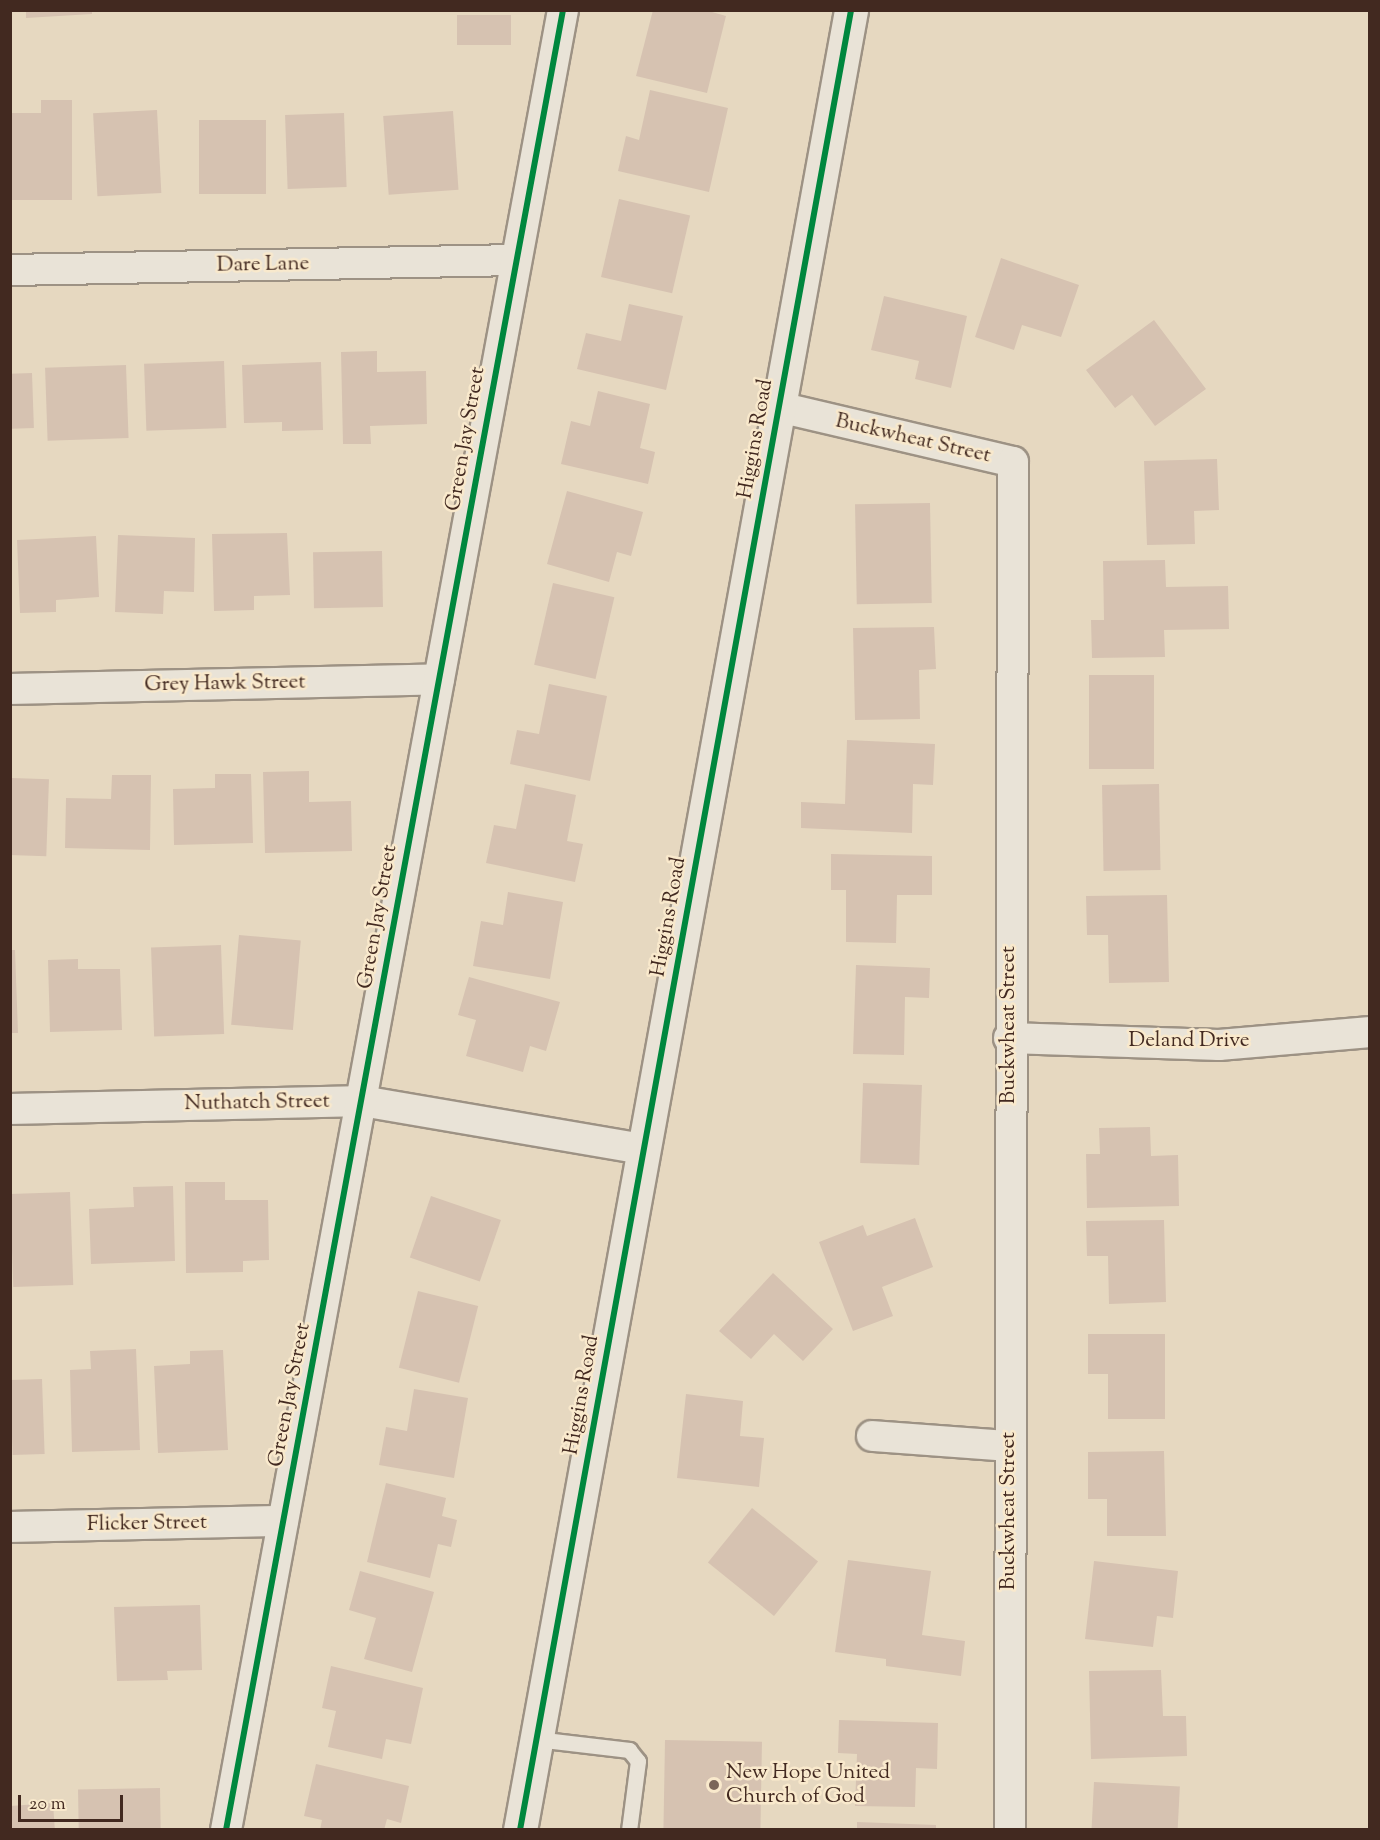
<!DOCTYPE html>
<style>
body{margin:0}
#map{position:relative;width:1380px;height:1840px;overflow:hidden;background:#e6d8c0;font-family:"Sorts Mill Goudy",serif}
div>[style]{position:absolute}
.building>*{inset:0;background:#d6c2b1;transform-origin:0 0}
.roads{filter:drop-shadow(2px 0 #9d9284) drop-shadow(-2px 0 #9d9284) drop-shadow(0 2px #9d9284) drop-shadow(0 -2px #9d9284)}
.service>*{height:15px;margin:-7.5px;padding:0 7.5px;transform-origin:7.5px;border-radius:7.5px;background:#e9e3d7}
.minor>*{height:30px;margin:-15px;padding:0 15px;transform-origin:15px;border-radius:15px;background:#e9e3d7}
.tertiary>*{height:33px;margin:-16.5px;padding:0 16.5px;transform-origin:16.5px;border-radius:16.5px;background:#e9e3d7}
.cycleway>*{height:6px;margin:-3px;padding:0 3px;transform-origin:3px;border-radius:3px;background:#00873e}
.dots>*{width:16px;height:16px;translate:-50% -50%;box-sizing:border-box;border:3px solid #f9e9cc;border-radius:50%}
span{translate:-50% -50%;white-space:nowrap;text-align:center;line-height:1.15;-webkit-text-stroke:5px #f9e9cc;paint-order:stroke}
.street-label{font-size:21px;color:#422920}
.poi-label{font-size:21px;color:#422920}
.left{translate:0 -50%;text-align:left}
.frame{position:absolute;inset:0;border:12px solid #422920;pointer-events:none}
.scale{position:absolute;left:18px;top:1795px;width:105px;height:27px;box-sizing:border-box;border:3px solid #422920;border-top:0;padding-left:8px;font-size:18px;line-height:21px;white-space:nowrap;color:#422920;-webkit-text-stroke:4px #f9e9cc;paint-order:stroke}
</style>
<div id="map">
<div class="building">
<i style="clip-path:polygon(26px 10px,92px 10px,92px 14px,26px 18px)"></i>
<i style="clip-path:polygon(653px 10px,705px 10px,726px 16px,707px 93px,636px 76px)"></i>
<i style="left:511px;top:15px;width:30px;height:54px;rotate:90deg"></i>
<i style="clip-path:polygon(650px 90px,728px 108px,709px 192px,618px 171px,626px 136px,639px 140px)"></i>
<i style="clip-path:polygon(41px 100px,72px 100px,72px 200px,10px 200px,10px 113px,41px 113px)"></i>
<i style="left:157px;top:110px;width:83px;height:64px;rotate:87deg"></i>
<i style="left:453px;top:111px;width:79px;height:70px;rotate:86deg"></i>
<i style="left:344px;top:113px;width:74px;height:59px;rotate:88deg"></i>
<i style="left:199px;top:120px;width:67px;height:74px"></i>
<i style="left:619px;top:199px;width:73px;height:80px;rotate:13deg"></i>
<i style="clip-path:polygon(1001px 258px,1079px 285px,1061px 337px,1022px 325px,1014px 350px,975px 337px)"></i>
<i style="clip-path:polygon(884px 296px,967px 316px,951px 388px,915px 379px,919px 361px,871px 350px)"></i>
<i style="clip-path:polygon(629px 304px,683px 316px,666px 390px,577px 369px,586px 333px,621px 341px)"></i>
<i style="clip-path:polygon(1154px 320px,1206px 389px,1155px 426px,1132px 395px,1115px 408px,1086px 370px)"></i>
<i style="clip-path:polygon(377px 351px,377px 372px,426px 371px,427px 424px,370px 426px,371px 444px,343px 444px,341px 352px)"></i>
<i style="left:224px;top:361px;width:67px;height:80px;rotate:88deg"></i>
<i style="clip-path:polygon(321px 362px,323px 430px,282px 431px,282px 422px,244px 423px,242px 365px)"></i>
<i style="left:126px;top:365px;width:73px;height:81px;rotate:88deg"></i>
<i style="left:32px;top:373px;width:55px;height:22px;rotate:88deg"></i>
<i style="clip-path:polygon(598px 391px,650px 404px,640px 448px,655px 452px,648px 484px,561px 464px,571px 421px,590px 426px)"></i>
<i style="clip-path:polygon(1217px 459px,1219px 510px,1194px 511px,1195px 544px,1147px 545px,1144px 461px)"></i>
<i style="clip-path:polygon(567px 491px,643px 512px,631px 556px,617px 552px,609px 582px,547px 564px)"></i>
<i style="left:930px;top:503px;width:100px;height:75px;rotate:89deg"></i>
<i style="clip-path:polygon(287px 533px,290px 595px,254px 596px,254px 610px,214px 611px,212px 534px)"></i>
<i style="clip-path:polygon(118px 535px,195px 538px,194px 592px,164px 591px,163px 614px,115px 612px)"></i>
<i style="clip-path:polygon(96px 536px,99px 597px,56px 600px,56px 612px,20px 613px,17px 540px)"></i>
<i style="left:382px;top:551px;width:56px;height:69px;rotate:89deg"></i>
<i style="clip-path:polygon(1165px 560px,1166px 587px,1228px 586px,1229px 629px,1164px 630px,1165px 657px,1092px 658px,1091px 620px,1104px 620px,1103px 561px)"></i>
<i style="left:553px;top:583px;width:63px;height:84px;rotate:13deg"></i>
<i style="clip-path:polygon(934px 627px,936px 669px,919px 670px,920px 719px,855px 720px,853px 628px)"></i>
<i style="left:1089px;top:675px;width:65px;height:94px"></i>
<i style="clip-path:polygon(549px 684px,607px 696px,590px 781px,510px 764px,517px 730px,539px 734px)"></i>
<i style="clip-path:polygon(847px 740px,935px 744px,933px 785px,913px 784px,912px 833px,801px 828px,801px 802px,845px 804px)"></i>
<i style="clip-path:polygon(309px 771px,309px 802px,351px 801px,352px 851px,265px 853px,263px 772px)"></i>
<i style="clip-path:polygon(215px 774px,251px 774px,253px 843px,174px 845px,173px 789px,215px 788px)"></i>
<i style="clip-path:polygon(112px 775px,151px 775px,150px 850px,65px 848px,66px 798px,111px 799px)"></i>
<i style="left:12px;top:778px;width:37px;height:77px;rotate:2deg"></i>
<i style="clip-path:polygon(525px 784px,576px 795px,567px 841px,583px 844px,575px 882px,486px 863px,494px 825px,516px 829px)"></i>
<i style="left:1159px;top:784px;width:86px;height:57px;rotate:89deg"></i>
<i style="clip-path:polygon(831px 854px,932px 856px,932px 895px,897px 895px,896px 943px,846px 942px,846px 890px,831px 890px)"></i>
<i style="clip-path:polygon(508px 892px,563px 902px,550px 979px,473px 966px,481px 921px,503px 925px)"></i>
<i style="clip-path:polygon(1167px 895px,1169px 982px,1109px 983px,1108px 935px,1087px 935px,1086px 896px)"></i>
<i style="left:239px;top:935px;width:62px;height:90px;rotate:5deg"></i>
<i style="left:221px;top:945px;width:89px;height:70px;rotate:88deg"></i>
<i style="clip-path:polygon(10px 950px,15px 950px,18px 1033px,10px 1033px)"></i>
<i style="clip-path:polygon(78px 959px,78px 969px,120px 969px,122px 1030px,50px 1032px,48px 960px)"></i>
<i style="clip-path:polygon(856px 965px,930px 968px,929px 998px,905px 997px,904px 1055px,853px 1054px)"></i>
<i style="clip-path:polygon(469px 977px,560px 1002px,546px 1051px,530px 1046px,523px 1072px,466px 1056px,476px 1020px,458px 1015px)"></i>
<i style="left:863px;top:1083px;width:59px;height:80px;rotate:2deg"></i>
<i style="clip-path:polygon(1150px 1127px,1151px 1156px,1178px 1155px,1179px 1206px,1087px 1208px,1086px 1154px,1100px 1154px,1099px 1128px)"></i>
<i style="clip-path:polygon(185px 1182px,225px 1182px,225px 1200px,268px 1200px,269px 1260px,243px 1261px,243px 1272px,186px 1273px)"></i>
<i style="clip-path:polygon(173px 1186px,175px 1261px,91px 1264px,89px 1209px,134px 1207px,133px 1187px)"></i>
<i style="left:70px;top:1192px;width:93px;height:60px;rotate:88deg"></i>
<i style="left:431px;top:1196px;width:74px;height:65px;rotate:19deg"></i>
<i style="clip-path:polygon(915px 1218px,933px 1267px,882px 1287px,893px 1316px,853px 1331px,819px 1242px,863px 1225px,867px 1236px)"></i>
<i style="clip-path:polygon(1164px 1220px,1166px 1302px,1109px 1304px,1108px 1256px,1087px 1256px,1086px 1221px)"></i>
<i style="clip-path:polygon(773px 1273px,833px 1329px,803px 1361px,774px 1334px,751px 1359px,719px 1331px)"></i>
<i style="left:418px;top:1291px;width:62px;height:79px;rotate:14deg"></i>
<i style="clip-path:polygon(1088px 1334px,1165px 1334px,1165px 1419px,1108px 1419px,1108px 1374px,1088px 1374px)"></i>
<i style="clip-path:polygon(136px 1349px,140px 1450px,72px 1452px,70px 1370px,91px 1369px,90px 1351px)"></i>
<i style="clip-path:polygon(223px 1350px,228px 1450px,158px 1453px,154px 1366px,190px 1364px,190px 1351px)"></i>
<i style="left:42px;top:1379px;width:75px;height:32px;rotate:88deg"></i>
<i style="clip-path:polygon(414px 1389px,468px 1398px,454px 1478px,379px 1465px,386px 1427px,407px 1431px)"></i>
<i style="clip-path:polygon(686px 1394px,743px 1401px,740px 1436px,764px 1438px,759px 1487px,677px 1478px)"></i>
<i style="clip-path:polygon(1164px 1451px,1166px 1536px,1107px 1536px,1107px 1499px,1088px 1499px,1088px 1452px)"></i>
<i style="clip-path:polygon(386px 1483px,446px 1498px,442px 1516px,457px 1520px,451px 1547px,438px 1544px,430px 1578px,367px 1562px)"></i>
<i style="left:752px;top:1508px;width:85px;height:70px;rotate:39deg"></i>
<i style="clip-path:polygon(848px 1560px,931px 1571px,922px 1635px,965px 1641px,961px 1676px,886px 1666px,886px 1659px,835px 1652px)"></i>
<i style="clip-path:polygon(1094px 1561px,1178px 1571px,1173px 1618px,1157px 1616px,1153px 1647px,1085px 1639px)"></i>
<i style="clip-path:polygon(360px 1571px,434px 1592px,412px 1672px,364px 1659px,376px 1618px,349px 1610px)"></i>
<i style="clip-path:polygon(200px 1605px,202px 1670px,167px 1671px,168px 1680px,117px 1681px,114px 1607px)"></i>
<i style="clip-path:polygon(331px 1666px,423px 1688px,411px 1744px,386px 1739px,382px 1759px,328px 1747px,336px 1711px,322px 1708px)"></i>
<i style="clip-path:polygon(1161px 1670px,1163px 1716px,1186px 1716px,1187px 1756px,1091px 1759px,1089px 1671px)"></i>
<i style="clip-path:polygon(839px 1720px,938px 1723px,937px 1769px,916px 1768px,915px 1807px,855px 1806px,857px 1754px,838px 1753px)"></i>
<i style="left:665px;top:1740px;width:97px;height:90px;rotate:1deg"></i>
<i style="clip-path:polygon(316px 1764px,409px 1786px,401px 1823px,387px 1819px,384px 1830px,320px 1830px,322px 1820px,304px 1816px)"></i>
<i style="left:1094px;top:1782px;width:86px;height:48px;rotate:3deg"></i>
<i style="left:160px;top:1788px;width:42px;height:82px;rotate:89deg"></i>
<i style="left:53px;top:1803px;width:27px;height:43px;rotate:86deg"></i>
<i style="clip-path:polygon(857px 1822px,936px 1825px,936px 1830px,857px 1830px)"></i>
</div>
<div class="roads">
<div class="service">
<i style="left:536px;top:1739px;width:94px;rotate:6.7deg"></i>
<i style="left:629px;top:1750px;width:14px;rotate:51deg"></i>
<i style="left:638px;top:1761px;width:70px;rotate:97.4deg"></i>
</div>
<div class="minor">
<i style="left:10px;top:270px;width:506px;rotate:-1.13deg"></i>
<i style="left:779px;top:407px;width:240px;rotate:13.2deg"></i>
<i style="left:1013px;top:462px;width:1368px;rotate:90.13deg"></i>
<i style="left:10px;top:689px;width:429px;rotate:-1.3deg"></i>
<i style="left:1009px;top:1038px;width:210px;rotate:1.9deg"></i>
<i style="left:1219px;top:1045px;width:152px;rotate:-4.9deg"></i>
<i style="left:10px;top:1109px;width:352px;rotate:-1.3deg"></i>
<i style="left:362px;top:1101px;width:286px;rotate:9.7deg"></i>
<i style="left:872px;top:1436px;width:137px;rotate:4.2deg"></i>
<i style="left:10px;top:1527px;width:273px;rotate:-1.3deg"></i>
<i style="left:226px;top:1830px;width:1851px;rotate:-79.51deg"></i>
</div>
<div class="tertiary">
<i style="left:520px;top:1830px;width:1850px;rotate:-79.69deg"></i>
</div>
</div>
<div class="cycleway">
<i style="left:226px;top:1830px;width:1851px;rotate:-79.51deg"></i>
<i style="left:520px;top:1830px;width:1850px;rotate:-79.69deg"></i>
</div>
<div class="dots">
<i style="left:714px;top:1785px;background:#7b6658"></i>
</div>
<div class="street-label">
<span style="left:263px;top:265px;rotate:-1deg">Dare Lane</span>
<span style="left:466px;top:439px;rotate:-80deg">Green Jay Street</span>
<span style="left:756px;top:439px;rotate:-80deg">Higgins Road</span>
<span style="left:913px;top:439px;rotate:13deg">Buckwheat Street</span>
<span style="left:225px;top:684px;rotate:-1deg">Grey Hawk Street</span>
<span style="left:378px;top:917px;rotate:-80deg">Green Jay Street</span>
<span style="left:669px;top:917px;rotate:-80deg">Higgins Road</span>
<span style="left:1009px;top:1025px;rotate:-90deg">Buckwheat Street</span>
<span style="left:1189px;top:1041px">Deland Drive</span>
<span style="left:257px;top:1103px;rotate:-1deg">Nuthatch Street</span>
<span style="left:290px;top:1395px;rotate:-79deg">Green Jay Street</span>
<span style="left:582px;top:1395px;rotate:-80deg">Higgins Road</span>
<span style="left:1009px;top:1511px;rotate:-90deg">Buckwheat Street</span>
<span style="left:147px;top:1524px;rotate:-1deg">Flicker Street</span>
</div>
<div class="poi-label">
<span class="left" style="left:726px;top:1785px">New Hope United<br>Church of God</span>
</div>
<div class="frame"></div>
<div class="scale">20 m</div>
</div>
